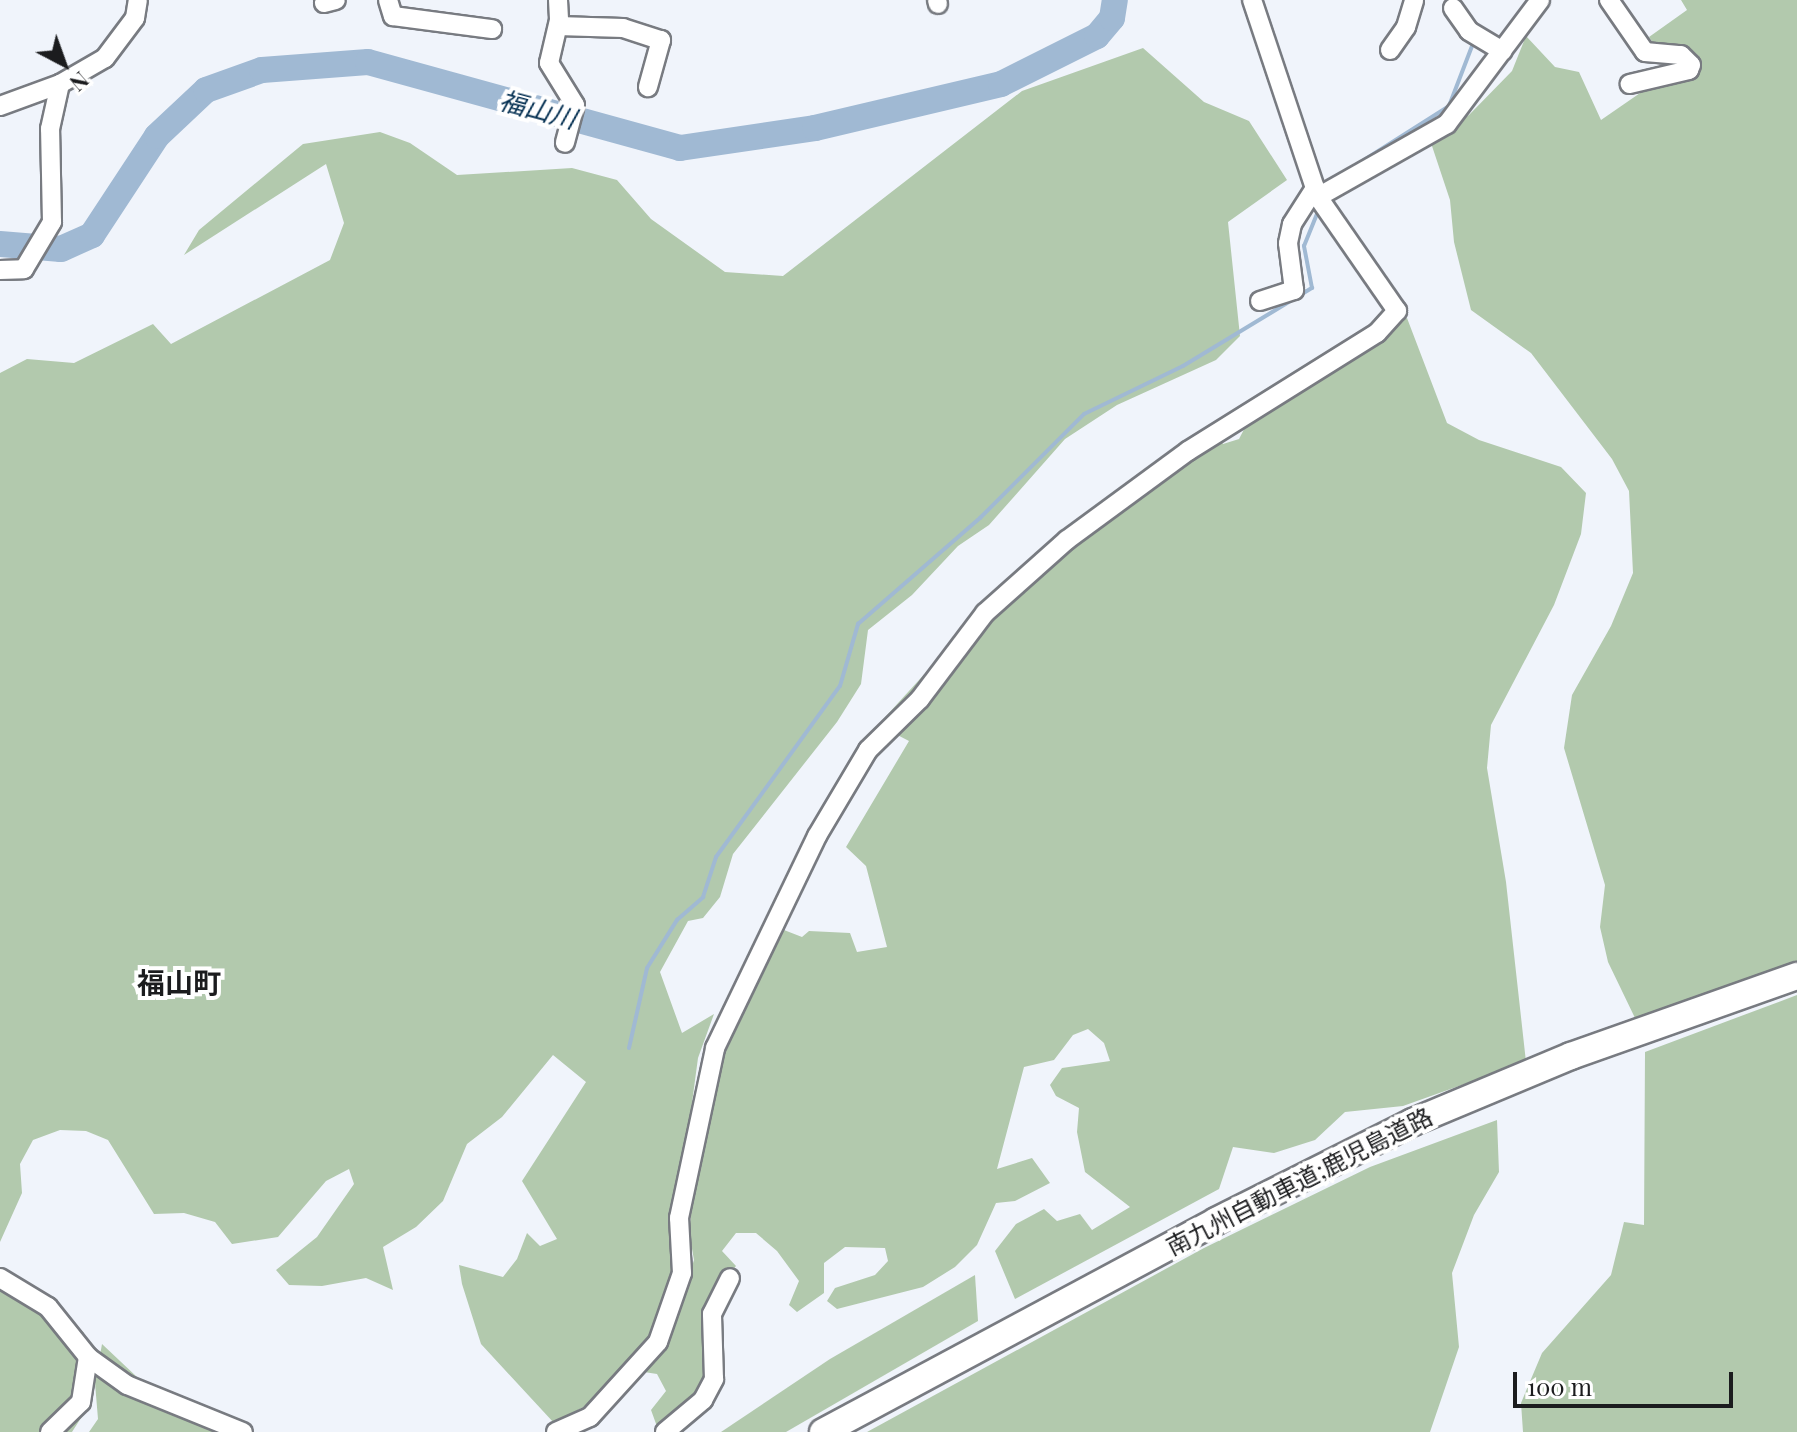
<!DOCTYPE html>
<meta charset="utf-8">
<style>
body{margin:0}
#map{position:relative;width:1797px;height:1432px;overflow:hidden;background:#f0f4fb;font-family:"Playfair Display","Noto Sans JP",serif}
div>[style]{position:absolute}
.forest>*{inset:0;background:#b2c9ad}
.stream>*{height:4px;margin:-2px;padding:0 2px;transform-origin:2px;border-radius:2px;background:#a0b9d3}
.river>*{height:26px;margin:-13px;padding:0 13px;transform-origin:13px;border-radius:13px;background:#a0b9d3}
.roads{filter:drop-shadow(2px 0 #787b81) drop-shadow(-2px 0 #787b81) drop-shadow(0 2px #787b81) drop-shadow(0 -2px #787b81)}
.minor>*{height:18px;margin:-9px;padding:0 9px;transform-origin:9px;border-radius:9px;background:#fff}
.highway>*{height:26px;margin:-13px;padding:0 13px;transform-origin:13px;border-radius:13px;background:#fff}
span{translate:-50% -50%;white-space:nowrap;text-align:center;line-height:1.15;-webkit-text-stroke:8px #fff;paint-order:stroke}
.street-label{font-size:24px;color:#1b1c1e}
.water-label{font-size:26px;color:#053052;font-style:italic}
.quarter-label{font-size:28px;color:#1b1c1e;font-weight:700}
.north{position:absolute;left:24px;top:24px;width:80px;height:80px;-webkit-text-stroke:6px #fff;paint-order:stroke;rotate:139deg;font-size:22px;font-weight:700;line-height:32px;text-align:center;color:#1b1c1e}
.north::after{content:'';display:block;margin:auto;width:28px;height:36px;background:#1b1c1e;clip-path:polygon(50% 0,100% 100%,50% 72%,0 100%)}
.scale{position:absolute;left:1513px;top:1372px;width:220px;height:36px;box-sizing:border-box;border:4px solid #1b1c1e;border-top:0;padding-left:10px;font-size:24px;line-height:28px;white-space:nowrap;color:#1b1c1e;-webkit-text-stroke:6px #fff;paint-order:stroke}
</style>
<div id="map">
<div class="forest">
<i style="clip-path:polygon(1681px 0,1797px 0,1797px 962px,1635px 1018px,1608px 962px,1600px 927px,1605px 885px,1564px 748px,1572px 695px,1611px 626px,1633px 573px,1629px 491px,1612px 459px,1531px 353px,1471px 310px,1454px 242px,1450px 200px,1430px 140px,1469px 115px,1512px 71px,1526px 36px,1555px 67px,1579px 72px,1601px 120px,1672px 71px,1649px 37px,1687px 10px)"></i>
<i style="clip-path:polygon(1143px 48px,1204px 102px,1249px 121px,1287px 180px,1228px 222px,1240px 336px,1216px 360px,1117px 405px,1065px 439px,989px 525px,958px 546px,912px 595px,868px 630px,861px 684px,837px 722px,733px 854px,720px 897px,703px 918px,688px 921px,660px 972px,682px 1033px,714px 1014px,698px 1058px,681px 1185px,681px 1243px,662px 1324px,620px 1387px,554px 1423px,481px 1344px,462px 1284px,459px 1265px,503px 1277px,517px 1259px,527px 1233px,540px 1246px,557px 1239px,522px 1181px,586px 1082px,553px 1055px,502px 1117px,467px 1144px,443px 1201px,416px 1227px,383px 1247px,393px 1290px,366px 1278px,322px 1286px,289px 1285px,276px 1270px,317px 1237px,354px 1184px,349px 1169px,326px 1181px,278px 1237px,232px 1244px,215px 1222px,184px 1213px,154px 1214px,108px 1140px,86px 1131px,60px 1130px,33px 1140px,20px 1164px,22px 1193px,0 1242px,0 373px,27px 359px,74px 363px,153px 324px,171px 344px,330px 260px,344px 223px,326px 164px,184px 255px,199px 230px,303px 144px,380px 132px,410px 143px,457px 175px,572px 168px,617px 180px,651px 219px,725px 272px,783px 276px,1022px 91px)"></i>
<i style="clip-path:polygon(1407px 318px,1447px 423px,1479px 440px,1561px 467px,1586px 493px,1581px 534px,1554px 605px,1491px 725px,1487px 768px,1506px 882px,1526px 1062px,1403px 1106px,1345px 1112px,1315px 1140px,1274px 1153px,1233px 1147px,1219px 1189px,1015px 1299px,995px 1251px,1016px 1224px,1044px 1209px,1057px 1221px,1080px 1214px,1092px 1230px,1130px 1207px,1085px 1172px,1077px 1132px,1079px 1108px,1056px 1096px,1050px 1085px,1062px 1068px,1110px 1061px,1104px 1043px,1088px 1029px,1073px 1035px,1054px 1060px,1024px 1067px,997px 1169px,1032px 1158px,1050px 1183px,1015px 1201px,996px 1203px,977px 1245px,955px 1267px,923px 1287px,837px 1309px,827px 1301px,835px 1288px,875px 1275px,888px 1261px,885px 1248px,845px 1247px,824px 1263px,824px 1293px,797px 1312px,789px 1305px,799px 1281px,777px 1251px,756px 1233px,736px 1233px,722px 1251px,736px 1266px,713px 1294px,720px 1393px,670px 1432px,659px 1432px,651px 1410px,666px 1391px,657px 1374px,644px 1372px,678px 1308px,694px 1260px,689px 1232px,699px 1147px,725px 1049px,728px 1007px,784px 930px,802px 937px,809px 931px,850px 933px,857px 952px,887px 947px,866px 866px,846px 847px,909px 741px,878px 725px,950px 646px,1214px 430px,1223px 444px,1239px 439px,1252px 414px)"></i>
<i style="clip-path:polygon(1797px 995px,1797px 1432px,1523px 1432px,1521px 1403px,1542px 1353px,1611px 1275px,1624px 1222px,1644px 1225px,1645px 1052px)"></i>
<i style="clip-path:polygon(1497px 1120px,1499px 1172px,1474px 1215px,1452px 1273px,1459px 1347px,1430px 1432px,867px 1432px,1204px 1248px,1370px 1167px)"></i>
<i style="clip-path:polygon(975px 1275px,978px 1321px,786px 1432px,721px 1432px,830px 1359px)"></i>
<i style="clip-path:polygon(0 1284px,62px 1310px,84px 1333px,76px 1363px,88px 1407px,72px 1432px,0 1432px)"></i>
<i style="clip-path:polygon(102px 1344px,138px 1378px,240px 1432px,89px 1432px,98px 1419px,95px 1383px)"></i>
</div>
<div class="stream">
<i style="left:1342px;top:174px;width:127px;rotate:-32.4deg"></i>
<i style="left:1449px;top:106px;width:64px;rotate:-69deg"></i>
<i style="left:629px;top:1048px;width:82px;rotate:-77.3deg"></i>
<i style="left:647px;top:968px;width:57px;rotate:-58deg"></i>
<i style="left:677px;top:920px;width:35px;rotate:-41deg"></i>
<i style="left:703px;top:897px;width:42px;rotate:-72deg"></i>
<i style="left:716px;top:857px;width:211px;rotate:-54.1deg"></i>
<i style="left:840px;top:686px;width:65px;rotate:-73.8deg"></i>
<i style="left:858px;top:624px;width:162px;rotate:-41deg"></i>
<i style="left:980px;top:518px;width:147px;rotate:-45deg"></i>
<i style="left:1084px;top:414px;width:110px;rotate:-25.9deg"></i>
<i style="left:1183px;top:366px;width:151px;rotate:-31.2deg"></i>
<i style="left:1312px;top:288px;width:43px;rotate:-100.8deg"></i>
<i style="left:1304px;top:246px;width:40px;rotate:-68deg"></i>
</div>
<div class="river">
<i style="left:0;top:244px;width:61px;rotate:4.7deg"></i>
<i style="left:61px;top:249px;width:34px;rotate:-24deg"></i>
<i style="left:92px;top:235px;width:118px;rotate:-56.7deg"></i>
<i style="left:157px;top:136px;width:67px;rotate:-43.2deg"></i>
<i style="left:206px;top:90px;width:59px;rotate:-19.7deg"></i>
<i style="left:262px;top:70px;width:106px;rotate:-4.3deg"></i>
<i style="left:368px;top:62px;width:324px;rotate:15.4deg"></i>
<i style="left:680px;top:148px;width:136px;rotate:-8.4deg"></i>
<i style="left:815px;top:128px;width:191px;rotate:-13.3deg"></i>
<i style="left:1001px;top:84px;width:107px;rotate:-26.6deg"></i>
<i style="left:1097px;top:36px;width:23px;rotate:-50deg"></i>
<i style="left:1112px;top:18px;width:18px;rotate:-81deg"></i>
</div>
<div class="roads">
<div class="minor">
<i style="left:388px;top:0;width:17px;rotate:73deg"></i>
<i style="left:393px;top:16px;width:100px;rotate:7.5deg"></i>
<i style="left:558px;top:0;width:20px;rotate:87deg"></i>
<i style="left:559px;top:20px;width:44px;rotate:103.1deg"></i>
<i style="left:549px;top:63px;width:49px;rotate:58.2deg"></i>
<i style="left:575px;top:105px;width:39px;rotate:105deg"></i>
<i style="left:937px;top:0;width:4px;rotate:76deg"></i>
<i style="left:1609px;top:0;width:63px;rotate:55.3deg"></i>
<i style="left:1645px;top:52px;width:36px;rotate:5deg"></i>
<i style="left:1681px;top:55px;width:14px;rotate:45deg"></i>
<i style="left:1691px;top:65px;width:5px;rotate:112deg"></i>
<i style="left:1689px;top:70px;width:61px;rotate:166.7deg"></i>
<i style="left:324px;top:3px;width:12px;rotate:-14deg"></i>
<i style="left:1453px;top:8px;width:28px;rotate:55deg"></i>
<i style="left:1469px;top:31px;width:39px;rotate:31deg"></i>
<i style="left:558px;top:26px;width:65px;rotate:1.8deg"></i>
<i style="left:623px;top:28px;width:40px;rotate:18deg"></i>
<i style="left:661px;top:40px;width:49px;rotate:105.5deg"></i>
<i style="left:1390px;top:50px;width:28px;rotate:-55deg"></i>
<i style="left:1406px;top:27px;width:28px;rotate:-73deg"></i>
<i style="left:0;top:106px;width:64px;rotate:-20.1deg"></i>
<i style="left:60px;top:84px;width:52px;rotate:-30deg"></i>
<i style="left:105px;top:58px;width:50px;rotate:-53.1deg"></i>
<i style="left:135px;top:18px;width:18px;rotate:-81deg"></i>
<i style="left:1318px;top:197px;width:148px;rotate:-29.5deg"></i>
<i style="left:1447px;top:124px;width:155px;rotate:-53.1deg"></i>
<i style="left:0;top:270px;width:24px;rotate:-2deg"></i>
<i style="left:24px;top:269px;width:55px;rotate:-59.2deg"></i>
<i style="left:52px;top:222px;width:93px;rotate:-91.2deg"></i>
<i style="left:50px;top:129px;width:46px;rotate:-77.5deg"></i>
<i style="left:1260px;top:301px;width:36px;rotate:-18deg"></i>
<i style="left:1294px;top:290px;width:47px;rotate:-97.3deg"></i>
<i style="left:1288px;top:243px;width:19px;rotate:-78deg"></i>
<i style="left:1292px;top:224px;width:43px;rotate:-57.4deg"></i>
<i style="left:0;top:1278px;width:56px;rotate:31.1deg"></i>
<i style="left:48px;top:1307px;width:64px;rotate:51.3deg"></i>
<i style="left:88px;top:1357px;width:48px;rotate:35.7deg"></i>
<i style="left:127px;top:1385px;width:125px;rotate:22.1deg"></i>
<i style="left:50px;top:1432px;width:43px;rotate:-44.1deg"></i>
<i style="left:81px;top:1402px;width:46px;rotate:-81.2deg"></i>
<i style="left:556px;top:1432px;width:37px;rotate:-24deg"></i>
<i style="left:590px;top:1417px;width:101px;rotate:-47.8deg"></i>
<i style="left:658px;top:1342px;width:73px;rotate:-70.8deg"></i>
<i style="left:682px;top:1273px;width:55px;rotate:-93.1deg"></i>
<i style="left:679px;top:1218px;width:174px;rotate:-78deg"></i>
<i style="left:715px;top:1048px;width:235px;rotate:-64.3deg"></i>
<i style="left:817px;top:836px;width:100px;rotate:-59.3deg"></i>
<i style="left:868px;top:750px;width:73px;rotate:-44.4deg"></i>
<i style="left:920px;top:699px;width:108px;rotate:-52.9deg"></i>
<i style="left:985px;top:613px;width:110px;rotate:-41.7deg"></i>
<i style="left:1067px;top:540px;width:150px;rotate:-36.3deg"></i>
<i style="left:1188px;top:451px;width:223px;rotate:-32deg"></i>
<i style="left:1377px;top:333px;width:30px;rotate:-48deg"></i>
<i style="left:1397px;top:311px;width:139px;rotate:-124.7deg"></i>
<i style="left:1318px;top:197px;width:208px;rotate:-108.5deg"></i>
<i style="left:665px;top:1432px;width:50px;rotate:-40.1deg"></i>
<i style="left:703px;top:1400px;width:24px;rotate:-62deg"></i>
<i style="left:714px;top:1379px;width:65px;rotate:-91.8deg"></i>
<i style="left:712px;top:1314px;width:40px;rotate:-63.4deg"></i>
</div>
<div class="highway">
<i style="left:823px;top:1432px;width:446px;rotate:-28.2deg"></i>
<i style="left:1216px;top:1221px;width:220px;rotate:-26.7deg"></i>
<i style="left:1413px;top:1122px;width:171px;rotate:-22.7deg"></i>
<i style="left:1571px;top:1056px;width:240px;rotate:-19.5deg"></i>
</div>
</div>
<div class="street-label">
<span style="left:1299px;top:1181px;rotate:-27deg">南九州自動車道;鹿児島道路</span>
</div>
<div class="water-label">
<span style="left:538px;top:109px;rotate:15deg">福山川</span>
</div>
<div class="quarter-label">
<span style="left:179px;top:982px">福山町</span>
</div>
<div class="north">N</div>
<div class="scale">100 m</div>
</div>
